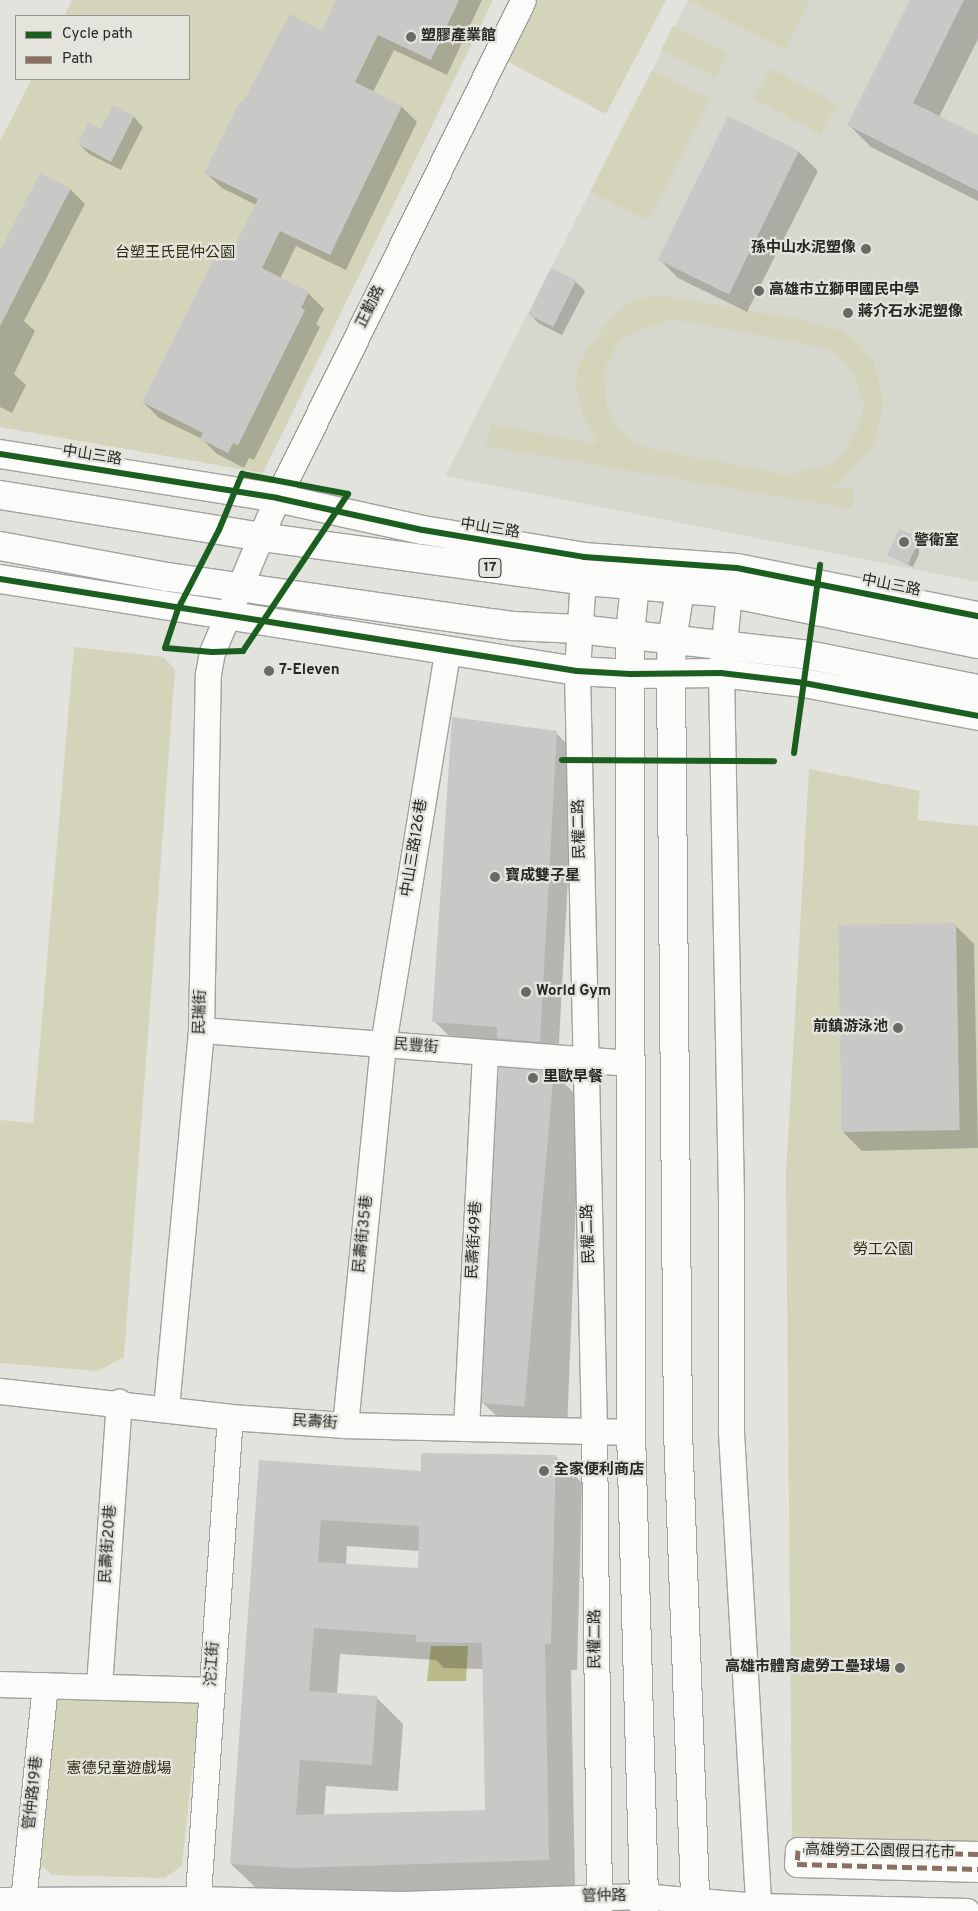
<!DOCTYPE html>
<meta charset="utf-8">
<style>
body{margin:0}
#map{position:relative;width:978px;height:1911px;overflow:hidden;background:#e3e3de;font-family:Overpass,"Noto Sans TC",sans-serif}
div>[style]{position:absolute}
.built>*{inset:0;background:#d7d8cd}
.green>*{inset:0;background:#d3d4b9;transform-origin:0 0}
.water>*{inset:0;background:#baba88}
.shadow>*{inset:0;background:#0003}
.building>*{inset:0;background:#c8c9c7;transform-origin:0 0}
.roads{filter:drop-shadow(1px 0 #a1a19d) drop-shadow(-1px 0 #a1a19d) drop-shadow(0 1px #a1a19d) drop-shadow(0 -1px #a1a19d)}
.minor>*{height:25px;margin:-12.5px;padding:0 12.5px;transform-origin:12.5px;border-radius:12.5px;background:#fbfbfa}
.major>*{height:28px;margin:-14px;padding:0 14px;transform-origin:14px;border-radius:14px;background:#fbfbfa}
.quiet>*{height:5px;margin-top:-2.5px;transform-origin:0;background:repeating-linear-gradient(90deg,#8d6e63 0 10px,transparent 0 15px)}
.cycleway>*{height:6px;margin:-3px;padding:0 3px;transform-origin:3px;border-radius:3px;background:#1b5e20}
.dots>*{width:14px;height:14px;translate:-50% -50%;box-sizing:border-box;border:2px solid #e4e4dd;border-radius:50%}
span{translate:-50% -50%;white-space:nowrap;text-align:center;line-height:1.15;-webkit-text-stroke:4.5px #e4e4dd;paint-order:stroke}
.shield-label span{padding:1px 4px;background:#e4e4dd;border:1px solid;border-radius:4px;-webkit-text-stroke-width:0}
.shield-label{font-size:14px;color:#272724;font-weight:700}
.poi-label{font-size:15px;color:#272724;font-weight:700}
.left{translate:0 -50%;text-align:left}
.right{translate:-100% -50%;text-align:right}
.park-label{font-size:15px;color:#2c2c0c}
.street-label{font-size:15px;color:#272724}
.legend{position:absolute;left:15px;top:15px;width:175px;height:65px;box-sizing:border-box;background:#e4e4dd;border:1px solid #989893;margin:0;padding:6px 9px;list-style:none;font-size:15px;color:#272724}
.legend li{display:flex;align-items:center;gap:10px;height:25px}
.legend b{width:25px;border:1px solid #989893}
</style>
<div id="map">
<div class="built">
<i style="clip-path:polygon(688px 0,978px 0,978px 582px,445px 476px)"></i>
</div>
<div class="green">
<i style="clip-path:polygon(72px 0,493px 0,263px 473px,0 427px,0 141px,32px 79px,189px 79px,189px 16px,64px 16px)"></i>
<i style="clip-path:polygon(534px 0,666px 0,606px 114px,503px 59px)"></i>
<i style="clip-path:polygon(688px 0,810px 0,785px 49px)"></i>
<i style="left:673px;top:26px;width:61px;height:27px;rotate:26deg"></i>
<i style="left:770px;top:68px;width:76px;height:35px;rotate:28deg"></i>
<i style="left:652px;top:70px;width:65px;height:136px;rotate:27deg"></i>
<i style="clip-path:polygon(evenodd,658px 295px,809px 321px,841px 331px,857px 341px,874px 361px,884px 403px,874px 444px,839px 482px,827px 487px,854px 489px,852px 509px,486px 446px,491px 424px,597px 444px,581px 410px,576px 387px,578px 365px,602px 329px,617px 313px,634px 299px,658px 295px,673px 319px,822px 347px,838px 355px,853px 373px,864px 404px,861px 420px,845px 452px,832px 464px,787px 475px,651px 449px,631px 441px,618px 428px,607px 407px,604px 370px,617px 344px,631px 333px,673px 319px)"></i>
<i style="clip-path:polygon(74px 647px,164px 657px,175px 670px,124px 1357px,98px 1371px,0 1363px,0 1120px,33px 1123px)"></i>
<i style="clip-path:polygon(809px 769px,920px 791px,917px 820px,978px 826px,978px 1849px,792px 1841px,786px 1174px)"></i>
<i style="clip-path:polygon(68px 1696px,185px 1699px,199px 1705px,182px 1866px,165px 1878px,52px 1875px,39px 1862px,53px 1703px)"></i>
</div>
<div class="water">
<i style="clip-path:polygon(431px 1646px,468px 1646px,466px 1681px,427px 1681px)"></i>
</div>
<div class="shadow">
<i style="clip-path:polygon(337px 0,482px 0,447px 75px,394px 50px,373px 92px,402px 107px,417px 122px,346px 270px,296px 246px,280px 279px,308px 293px,324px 309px,316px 324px,320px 327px,254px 460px,249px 458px,244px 468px,217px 454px,202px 439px,159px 418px,143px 402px,230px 257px,256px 205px,222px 188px,206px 173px,243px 104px,322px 32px)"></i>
<i style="clip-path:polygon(911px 0,978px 0,978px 39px,939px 117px,978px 137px,978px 201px,871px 147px,849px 125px)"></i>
<i style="clip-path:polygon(114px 107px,134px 117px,143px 127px,121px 170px,89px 154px,79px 144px,101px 131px)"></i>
<i style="clip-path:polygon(799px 152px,818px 171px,747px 312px,678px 278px,659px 259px)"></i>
<i style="clip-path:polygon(70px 189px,85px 204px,24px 321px,35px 331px,14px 374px,26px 385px,12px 413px,0 407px,0 254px)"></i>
<i style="clip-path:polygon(575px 281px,585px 291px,562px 335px,538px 323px,529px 313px)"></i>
<i style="clip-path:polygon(914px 536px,919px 541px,919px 554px,913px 567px,888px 555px)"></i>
<i style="clip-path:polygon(556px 733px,575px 752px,558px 1060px,453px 1040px,434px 1021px)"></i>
<i style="clip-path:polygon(955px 925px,974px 944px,978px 1148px,862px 1151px,843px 1132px)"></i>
<i style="clip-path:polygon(554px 1073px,580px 1099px,567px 1431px,510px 1429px,483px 1403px)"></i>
<i style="clip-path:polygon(evenodd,556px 1457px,582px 1483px,577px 1670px,571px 1670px,575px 1886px,320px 1894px,258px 1890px,231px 1864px,260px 1462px,422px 1472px,556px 1457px,347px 1546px,420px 1551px,419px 1570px,346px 1565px,347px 1546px,556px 1457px,340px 1654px,436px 1660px,444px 1668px,484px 1669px,486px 1811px,324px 1815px,326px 1786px,398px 1791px,403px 1724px,376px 1697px,337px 1694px,340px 1654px)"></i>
</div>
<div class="building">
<i style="clip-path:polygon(336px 0,459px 0,431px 60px,378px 35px,355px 82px,402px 106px,330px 255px,280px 231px,262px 268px,309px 292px,301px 308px,305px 310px,238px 445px,233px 443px,228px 453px,200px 439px,203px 433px,142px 402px,218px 250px,230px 256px,258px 199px,204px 173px,240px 101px,243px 102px,290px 14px,322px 31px)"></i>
<i style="clip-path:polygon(910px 0,964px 0,913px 103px,978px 135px,978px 191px,847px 125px)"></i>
<i style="clip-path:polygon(113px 105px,134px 116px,111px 162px,78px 144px,88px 123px,101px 129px)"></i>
<i style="left:728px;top:116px;width:79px;height:160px;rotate:26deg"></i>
<i style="clip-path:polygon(40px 173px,71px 188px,0 326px,0 251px)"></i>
<i style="left:551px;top:268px;width:28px;height:52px;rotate:26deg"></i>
<i style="clip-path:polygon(899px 529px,915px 535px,915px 549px,908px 564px,887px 556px)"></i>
<i style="clip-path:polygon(452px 717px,557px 731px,540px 1042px,497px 1038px,497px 1027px,432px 1022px)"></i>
<i style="left:956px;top:923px;width:207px;height:118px;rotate:89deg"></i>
<i style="left:499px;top:1067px;width:55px;height:336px;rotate:5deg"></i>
<i style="clip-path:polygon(evenodd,421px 1453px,556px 1455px,551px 1644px,545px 1644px,549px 1860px,292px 1868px,230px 1864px,259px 1460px,421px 1471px,421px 1453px,321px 1520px,419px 1526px,418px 1568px,318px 1562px,321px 1520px,421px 1453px,314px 1628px,416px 1635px,416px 1642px,482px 1643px,485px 1810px,296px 1815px,300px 1760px,372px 1765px,377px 1696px,309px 1691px,314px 1628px)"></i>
</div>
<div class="roads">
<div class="minor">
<i style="left:584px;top:562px;width:109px;rotate:93.7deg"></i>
<i style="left:577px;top:671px;width:761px;rotate:88.72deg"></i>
<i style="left:594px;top:1432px;width:479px;rotate:89.4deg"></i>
<i style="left:736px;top:573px;width:21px;rotate:109deg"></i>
<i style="left:729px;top:593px;width:80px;rotate:95.7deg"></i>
<i style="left:721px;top:673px;width:526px;rotate:88.91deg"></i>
<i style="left:731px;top:1199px;width:233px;rotate:90deg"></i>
<i style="left:731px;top:1432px;width:480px;rotate:86.7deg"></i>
<i style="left:201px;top:1030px;width:431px;rotate:4.4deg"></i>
<i style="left:0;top:1391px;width:231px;rotate:6.4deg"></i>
<i style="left:230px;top:1417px;width:115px;rotate:4deg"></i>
<i style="left:345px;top:1425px;width:286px;rotate:1.4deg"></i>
<i style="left:166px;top:1408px;width:380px;rotate:-84.7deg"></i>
<i style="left:201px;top:1030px;width:356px;rotate:-88.9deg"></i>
<i style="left:208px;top:674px;width:22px;rotate:-80deg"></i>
<i style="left:212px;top:652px;width:167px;rotate:-67.1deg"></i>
<i style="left:277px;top:498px;width:555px;rotate:-63.71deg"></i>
<i style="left:345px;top:1425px;width:383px;rotate:-84.3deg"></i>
<i style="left:383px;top:1044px;width:397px;rotate:-80.7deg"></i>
<i style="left:466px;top:1428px;width:375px;rotate:-87.1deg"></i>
<i style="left:0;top:1684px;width:211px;rotate:1.6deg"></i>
<i style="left:99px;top:1686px;width:285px;rotate:-86deg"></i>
<i style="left:978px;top:1854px;width:180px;rotate:-178.7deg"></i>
<i style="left:798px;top:1850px;width:14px;rotate:94deg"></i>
<i style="left:797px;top:1864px;width:181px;rotate:1.6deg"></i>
<i style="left:0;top:1900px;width:197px;rotate:-0.3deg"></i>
<i style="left:197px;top:1899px;width:204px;rotate:1.4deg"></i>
<i style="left:401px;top:1904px;width:240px;rotate:-1.9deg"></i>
<i style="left:641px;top:1896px;width:117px;rotate:4.9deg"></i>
<i style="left:758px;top:1906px;width:209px;rotate:1.4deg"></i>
<i style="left:22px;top:1911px;width:227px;rotate:-84.2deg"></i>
<i style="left:197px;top:1911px;width:495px;rotate:-86.2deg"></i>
</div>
<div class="major">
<i style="left:0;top:454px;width:280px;rotate:9deg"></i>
<i style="left:277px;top:498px;width:149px;rotate:12.4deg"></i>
<i style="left:423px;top:530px;width:163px;rotate:9.5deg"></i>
<i style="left:584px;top:557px;width:153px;rotate:4.1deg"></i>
<i style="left:737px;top:568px;width:246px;rotate:11.3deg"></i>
<i style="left:0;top:495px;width:264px;rotate:9.1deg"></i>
<i style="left:261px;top:537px;width:327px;rotate:7.7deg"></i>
<i style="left:585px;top:581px;width:144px;rotate:4.8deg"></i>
<i style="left:729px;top:593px;width:254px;rotate:11.6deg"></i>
<i style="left:0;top:546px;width:171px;rotate:10.5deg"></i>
<i style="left:168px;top:577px;width:349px;rotate:8.1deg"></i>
<i style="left:514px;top:626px;width:64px;rotate:2.7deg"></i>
<i style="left:578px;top:629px;width:231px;rotate:6.4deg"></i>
<i style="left:808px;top:655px;width:173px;rotate:11.3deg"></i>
<i style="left:637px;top:563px;width:71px;rotate:95.6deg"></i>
<i style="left:630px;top:634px;width:798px;rotate:89.93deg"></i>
<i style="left:631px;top:1432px;width:479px;rotate:88.4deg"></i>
<i style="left:684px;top:566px;width:74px;rotate:99.3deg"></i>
<i style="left:672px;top:639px;width:33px;rotate:92deg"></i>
<i style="left:671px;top:672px;width:759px;rotate:89.47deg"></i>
<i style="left:678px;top:1431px;width:480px;rotate:87.9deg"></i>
<i style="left:0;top:579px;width:584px;rotate:9.06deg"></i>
<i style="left:577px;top:671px;width:53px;rotate:3.2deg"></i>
<i style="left:630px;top:674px;width:91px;rotate:-0.6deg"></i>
<i style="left:721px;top:673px;width:84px;rotate:6.9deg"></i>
<i style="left:804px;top:683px;width:177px;rotate:10.7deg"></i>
</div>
</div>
<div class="quiet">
<i style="left:978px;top:1854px;width:180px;rotate:-178.7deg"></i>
<i style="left:798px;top:1850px;width:14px;rotate:94deg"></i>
<i style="left:797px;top:1864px;width:181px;rotate:1.6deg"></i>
</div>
<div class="cycleway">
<i style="left:0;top:454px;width:280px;rotate:9deg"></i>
<i style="left:277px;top:498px;width:149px;rotate:12.4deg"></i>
<i style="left:423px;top:530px;width:163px;rotate:9.5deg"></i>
<i style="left:584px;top:557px;width:153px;rotate:4.1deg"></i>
<i style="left:737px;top:568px;width:246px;rotate:11.3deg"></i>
<i style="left:242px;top:474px;width:108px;rotate:10.7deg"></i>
<i style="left:348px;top:494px;width:189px;rotate:123.8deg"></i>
<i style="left:243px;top:651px;width:31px;rotate:178deg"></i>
<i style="left:212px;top:652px;width:47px;rotate:-175.1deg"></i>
<i style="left:165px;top:648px;width:41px;rotate:-71.6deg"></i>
<i style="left:178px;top:609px;width:89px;rotate:-62.6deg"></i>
<i style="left:219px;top:530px;width:61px;rotate:-67.7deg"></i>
<i style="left:0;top:579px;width:584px;rotate:9.06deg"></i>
<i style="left:577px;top:671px;width:53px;rotate:3.2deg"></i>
<i style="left:630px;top:674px;width:91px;rotate:-0.6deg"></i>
<i style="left:721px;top:673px;width:84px;rotate:6.9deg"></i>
<i style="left:804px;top:683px;width:177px;rotate:10.7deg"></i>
<i style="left:794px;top:753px;width:190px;rotate:-82.1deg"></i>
<i style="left:562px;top:760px;width:212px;rotate:0.3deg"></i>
</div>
<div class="dots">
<i style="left:411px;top:37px;background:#696965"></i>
<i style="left:866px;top:249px;background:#696965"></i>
<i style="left:759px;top:291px;background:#696965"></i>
<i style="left:848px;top:313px;background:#696965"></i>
<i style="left:904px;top:542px;background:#696965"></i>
<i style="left:269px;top:671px;background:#696965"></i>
<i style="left:495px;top:877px;background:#696965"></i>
<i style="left:526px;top:992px;background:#696965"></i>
<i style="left:898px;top:1028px;background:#696965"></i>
<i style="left:533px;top:1078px;background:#696965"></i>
<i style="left:544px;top:1471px;background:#696965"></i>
<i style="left:900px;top:1668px;background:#696965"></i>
</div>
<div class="shield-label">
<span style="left:490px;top:568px">17</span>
</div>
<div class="poi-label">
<span class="left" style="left:421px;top:37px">塑膠產業館</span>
<span class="right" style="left:856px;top:249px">孫中山水泥塑像</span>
<span class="left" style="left:769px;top:291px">高雄市立獅甲國民中學</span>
<span class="left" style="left:858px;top:313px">蔣介石水泥塑像</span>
<span class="left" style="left:914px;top:542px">警衛室</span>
<span class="left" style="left:279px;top:671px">7-Eleven</span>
<span class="left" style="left:505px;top:877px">寶成雙子星</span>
<span class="left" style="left:536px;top:992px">World Gym</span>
<span class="right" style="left:888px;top:1028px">前鎮游泳池</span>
<span class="left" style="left:543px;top:1078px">里歐早餐</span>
<span class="left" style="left:554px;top:1471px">全家便利商店</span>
<span class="right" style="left:890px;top:1668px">高雄市體育處勞工壘球場</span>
</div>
<div class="park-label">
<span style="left:175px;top:254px">台塑王氏昆仲公園</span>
<span style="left:883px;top:1251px">勞工公園</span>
<span style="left:119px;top:1770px">憲德兒童遊戲場</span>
</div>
<div class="street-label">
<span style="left:371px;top:307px;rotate:-64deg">正勤路</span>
<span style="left:92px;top:456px;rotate:9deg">中山三路</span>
<span style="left:490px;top:529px;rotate:9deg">中山三路</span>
<span style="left:891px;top:586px;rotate:11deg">中山三路</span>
<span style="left:580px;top:829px;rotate:-91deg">民權二路</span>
<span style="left:415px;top:848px;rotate:-81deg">中山三路126巷</span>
<span style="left:201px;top:1012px;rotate:-88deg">民瑞街</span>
<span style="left:416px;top:1047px;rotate:5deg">民豐街</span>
<span style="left:364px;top:1234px;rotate:-84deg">民壽街35巷</span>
<span style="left:589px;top:1234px;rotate:-92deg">民權二路</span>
<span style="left:475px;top:1240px;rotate:-87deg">民壽街49巷</span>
<span style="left:315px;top:1423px;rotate:4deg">民壽街</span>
<span style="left:109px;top:1544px;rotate:-86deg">民壽街20巷</span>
<span style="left:596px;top:1639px;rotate:-90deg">民權二路</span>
<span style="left:213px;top:1664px;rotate:-86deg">沱江街</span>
<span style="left:34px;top:1793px;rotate:-84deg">管仲路19巷</span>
<span style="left:880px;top:1852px;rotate:1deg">高雄勞工公園假日花市</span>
<span style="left:604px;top:1897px;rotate:-1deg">管仲路</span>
</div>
<ul class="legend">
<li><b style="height:6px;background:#1b5e20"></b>Cycle path</li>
<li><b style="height:6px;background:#8d6e63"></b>Path</li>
</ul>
</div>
